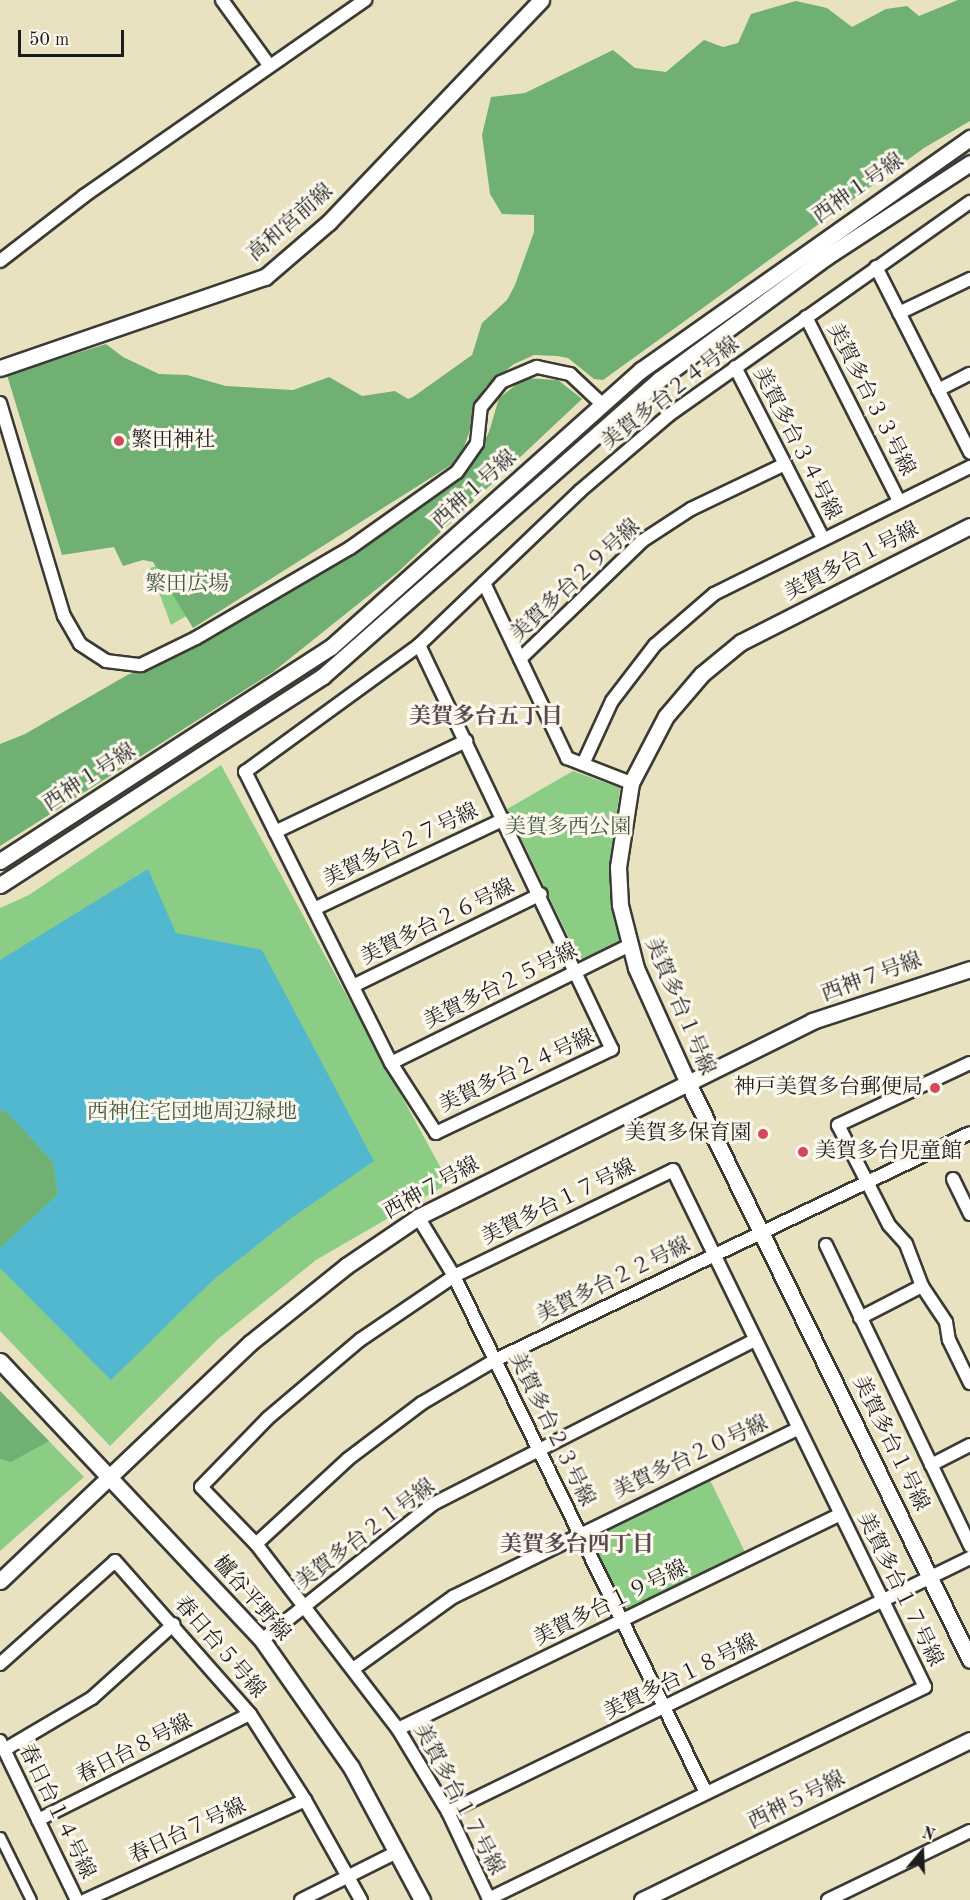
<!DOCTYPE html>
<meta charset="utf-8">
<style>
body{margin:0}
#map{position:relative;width:970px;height:1900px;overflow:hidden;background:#e9e2c0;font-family:"Old Standard TT","Noto Serif JP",serif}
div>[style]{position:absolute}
.green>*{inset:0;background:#8bcd85}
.forest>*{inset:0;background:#70b072}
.water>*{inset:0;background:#52b8d0}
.roads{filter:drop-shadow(2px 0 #3b3a35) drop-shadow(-2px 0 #3b3a35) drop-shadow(0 2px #3b3a35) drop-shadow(0 -2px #3b3a35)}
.pedestrian>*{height:9px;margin:-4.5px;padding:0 4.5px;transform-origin:4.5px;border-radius:4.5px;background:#fff}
.minor>*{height:12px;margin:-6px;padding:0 6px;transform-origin:6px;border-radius:6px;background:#fff}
.tertiary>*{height:15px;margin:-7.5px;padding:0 7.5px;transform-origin:7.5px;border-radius:7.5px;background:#fff}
.dots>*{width:16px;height:16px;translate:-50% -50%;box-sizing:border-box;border:3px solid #fbf7ec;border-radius:50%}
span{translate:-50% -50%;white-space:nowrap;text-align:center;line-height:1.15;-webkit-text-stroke:6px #fbf7ec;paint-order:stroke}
.street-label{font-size:21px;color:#1c1c1c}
.poi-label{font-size:21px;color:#1c1c1c}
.left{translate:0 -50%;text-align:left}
.right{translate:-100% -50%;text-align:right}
.park-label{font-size:21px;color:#435a41}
.neighbourhood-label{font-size:22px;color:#59474e;font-weight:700}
.north{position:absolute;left:892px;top:1822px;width:60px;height:60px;-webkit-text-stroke:4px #fbf7ec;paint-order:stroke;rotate:19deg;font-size:16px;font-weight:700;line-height:24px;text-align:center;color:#1c1c1c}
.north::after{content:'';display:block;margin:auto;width:21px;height:27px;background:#1c1c1c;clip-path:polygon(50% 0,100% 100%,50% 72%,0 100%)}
.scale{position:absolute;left:18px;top:30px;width:106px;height:27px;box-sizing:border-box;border:3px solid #1c1c1c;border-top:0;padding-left:8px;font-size:18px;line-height:21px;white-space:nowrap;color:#1c1c1c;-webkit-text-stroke:4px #fbf7ec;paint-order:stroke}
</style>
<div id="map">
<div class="green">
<i style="clip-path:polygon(213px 548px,229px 591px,171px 625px,150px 568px)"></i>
<i style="clip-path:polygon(221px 765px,449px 1183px,316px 1260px,218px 1339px,110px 1446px,0 1331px,0 908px,29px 895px)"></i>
<i style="clip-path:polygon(573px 771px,620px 788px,610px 869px,620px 943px,585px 960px,578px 957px,507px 809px)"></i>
<i style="clip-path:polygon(0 1391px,84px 1477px,0 1551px)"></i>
<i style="clip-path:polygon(709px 1478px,745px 1552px,629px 1609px,622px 1606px,592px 1546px,595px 1536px)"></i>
</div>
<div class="forest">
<i style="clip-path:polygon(958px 0,970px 0,970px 121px,924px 148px,603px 380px,594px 379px,568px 358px,557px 356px,534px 355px,514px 364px,485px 387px,464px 447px,451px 465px,193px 628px,153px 562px,143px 560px,123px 566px,114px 547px,62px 555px,7px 375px,106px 344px,123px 357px,159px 374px,187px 375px,226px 386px,293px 390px,329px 377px,362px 396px,395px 391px,408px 399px,413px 397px,472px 355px,482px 323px,507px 300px,515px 285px,534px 232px,534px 215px,502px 214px,490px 194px,482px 135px,491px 97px,525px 93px,613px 50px,635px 68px,666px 72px,704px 40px,723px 47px,738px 43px,751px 14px,796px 1px,827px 8px,852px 27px,886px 9px,907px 6px,919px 16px)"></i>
<i style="clip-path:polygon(525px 378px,558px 380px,582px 399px,398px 572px,273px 672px,0 846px,0 744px,25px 734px,129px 674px,149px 670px,298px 583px,444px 489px,470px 467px,489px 432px,499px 398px)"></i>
<i style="clip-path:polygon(0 1110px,7px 1112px,53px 1162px,58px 1195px,0 1248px)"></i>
<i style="clip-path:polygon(0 1391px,49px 1441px,11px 1462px,0 1459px)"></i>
</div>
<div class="water">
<i style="clip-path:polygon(148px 869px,176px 933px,262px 950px,374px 1161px,290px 1219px,213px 1280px,111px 1380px,0 1268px,0 1248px,58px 1194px,53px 1162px,7px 1112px,0 1110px,0 960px)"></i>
</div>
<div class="roads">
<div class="pedestrian">
<i style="left:0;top:1837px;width:70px;rotate:63.8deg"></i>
</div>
<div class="minor">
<i style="left:222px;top:0;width:80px;rotate:54.1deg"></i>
<i style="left:0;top:261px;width:106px;rotate:-37.7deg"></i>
<i style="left:84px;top:196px;width:343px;rotate:-34.9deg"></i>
<i style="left:876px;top:267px;width:208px;rotate:63.1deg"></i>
<i style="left:899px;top:313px;width:79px;rotate:-25.6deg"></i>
<i style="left:806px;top:317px;width:206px;rotate:63.2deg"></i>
<i style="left:735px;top:367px;width:192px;rotate:62.8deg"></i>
<i style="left:938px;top:390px;width:36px;rotate:-27deg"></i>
<i style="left:0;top:403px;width:222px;rotate:73.3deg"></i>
<i style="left:64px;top:616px;width:32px;rotate:60deg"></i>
<i style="left:80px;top:644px;width:31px;rotate:33deg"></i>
<i style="left:106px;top:661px;width:35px;rotate:7deg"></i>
<i style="left:141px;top:665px;width:61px;rotate:-26.1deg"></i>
<i style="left:196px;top:638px;width:178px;rotate:-30.3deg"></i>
<i style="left:350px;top:548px;width:131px;rotate:-35.4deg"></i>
<i style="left:457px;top:472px;width:35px;rotate:-55deg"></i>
<i style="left:477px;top:443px;width:36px;rotate:-84deg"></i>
<i style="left:481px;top:407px;width:32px;rotate:-51deg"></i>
<i style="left:501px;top:382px;width:39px;rotate:-23deg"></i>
<i style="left:537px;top:367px;width:34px;rotate:12deg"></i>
<i style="left:570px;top:374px;width:44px;rotate:43.2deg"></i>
<i style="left:484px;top:583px;width:194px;rotate:64.6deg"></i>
<i style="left:567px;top:758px;width:69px;rotate:21.3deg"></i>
<i style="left:419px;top:645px;width:448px;rotate:64.5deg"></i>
<i style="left:612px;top:1049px;width:195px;rotate:154.5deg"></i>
<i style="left:436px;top:1133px;width:83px;rotate:-122.7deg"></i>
<i style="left:391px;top:1063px;width:326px;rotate:-116.6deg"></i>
<i style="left:245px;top:772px;width:215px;rotate:-36.1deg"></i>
<i style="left:419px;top:645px;width:223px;rotate:-43.7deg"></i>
<i style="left:580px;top:491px;width:117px;rotate:-40.5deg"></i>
<i style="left:669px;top:415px;width:369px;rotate:-35.3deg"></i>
<i style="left:520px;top:659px;width:170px;rotate:-44deg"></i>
<i style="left:642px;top:541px;width:59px;rotate:-33.1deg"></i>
<i style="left:691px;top:509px;width:104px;rotate:-25.6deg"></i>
<i style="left:583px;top:764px;width:69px;rotate:-65.3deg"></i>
<i style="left:612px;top:701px;width:71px;rotate:-52.5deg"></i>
<i style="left:655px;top:645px;width:78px;rotate:-40.8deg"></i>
<i style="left:714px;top:594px;width:286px;rotate:-26.4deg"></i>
<i style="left:275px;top:832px;width:212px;rotate:-25.5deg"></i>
<i style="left:314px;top:909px;width:210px;rotate:-25.3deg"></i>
<i style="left:353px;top:986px;width:209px;rotate:-26.1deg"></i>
<i style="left:391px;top:1063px;width:264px;rotate:-26.3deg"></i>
<i style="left:970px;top:1063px;width:146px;rotate:154.8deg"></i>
<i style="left:838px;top:1125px;width:112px;rotate:63deg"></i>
<i style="left:889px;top:1225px;width:25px;rotate:48deg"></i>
<i style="left:906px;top:1244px;width:45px;rotate:69.1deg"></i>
<i style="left:922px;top:1286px;width:43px;rotate:56.3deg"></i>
<i style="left:946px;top:1322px;width:18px;rotate:81deg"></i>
<i style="left:949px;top:1340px;width:48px;rotate:64deg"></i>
<i style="left:673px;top:1170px;width:575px;rotate:64.01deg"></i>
<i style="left:925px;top:1687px;width:485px;rotate:154.1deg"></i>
<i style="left:489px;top:1899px;width:96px;rotate:-115.2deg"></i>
<i style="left:448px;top:1812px;width:97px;rotate:-121.1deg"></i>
<i style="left:398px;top:1729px;width:233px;rotate:-127.5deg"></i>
<i style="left:256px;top:1544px;width:79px;rotate:-134deg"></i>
<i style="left:201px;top:1487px;width:96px;rotate:-45.8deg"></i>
<i style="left:268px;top:1418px;width:121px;rotate:-40.3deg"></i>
<i style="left:360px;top:1340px;width:114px;rotate:-34.2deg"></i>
<i style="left:454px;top:1276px;width:243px;rotate:-25.8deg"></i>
<i style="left:953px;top:1179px;width:39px;rotate:64deg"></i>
<i style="left:418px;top:1217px;width:69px;rotate:58.6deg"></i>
<i style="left:454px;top:1276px;width:575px;rotate:64.01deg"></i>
<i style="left:826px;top:1245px;width:334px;rotate:64.4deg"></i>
<i style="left:860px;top:1318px;width:70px;rotate:-27.3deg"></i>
<i style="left:931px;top:1465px;width:44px;rotate:-27.1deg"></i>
<i style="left:256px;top:1544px;width:125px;rotate:-42.7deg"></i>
<i style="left:348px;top:1459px;width:93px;rotate:-37.1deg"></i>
<i style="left:422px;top:1403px;width:85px;rotate:-30.5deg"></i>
<i style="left:495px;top:1360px;width:526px;rotate:-25.54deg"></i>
<i style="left:262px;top:1640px;width:218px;rotate:-38.5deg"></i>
<i style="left:433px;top:1504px;width:361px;rotate:-27deg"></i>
<i style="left:0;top:1664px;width:154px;rotate:-41.8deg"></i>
<i style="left:115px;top:1561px;width:204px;rotate:48.6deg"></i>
<i style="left:250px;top:1714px;width:102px;rotate:57.4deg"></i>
<i style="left:305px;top:1800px;width:115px;rotate:60.8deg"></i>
<i style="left:353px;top:1669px;width:123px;rotate:-35.8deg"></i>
<i style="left:453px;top:1597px;width:384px;rotate:-26deg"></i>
<i style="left:398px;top:1729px;width:492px;rotate:-25.9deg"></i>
<i style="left:0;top:1741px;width:177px;rotate:64.2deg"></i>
<i style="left:4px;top:1750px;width:102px;rotate:-30.6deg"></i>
<i style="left:92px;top:1698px;width:110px;rotate:-42.1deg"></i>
<i style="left:448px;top:1812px;width:581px;rotate:-25.95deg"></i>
<i style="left:38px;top:1820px;width:237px;rotate:-26.6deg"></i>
<i style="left:86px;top:1900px;width:241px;rotate:-24.5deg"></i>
<i style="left:301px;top:1900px;width:107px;rotate:-26.6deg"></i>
<i style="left:828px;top:1900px;width:158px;rotate:-25.9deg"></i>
</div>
<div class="tertiary">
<i style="left:0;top:368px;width:280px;rotate:-19deg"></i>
<i style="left:265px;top:277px;width:84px;rotate:-40.7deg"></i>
<i style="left:329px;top:222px;width:307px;rotate:-46.3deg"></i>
<i style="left:970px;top:526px;width:257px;rotate:153.1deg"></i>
<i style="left:741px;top:642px;width:50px;rotate:140.6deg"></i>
<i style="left:702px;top:674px;width:55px;rotate:130.6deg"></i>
<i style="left:666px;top:716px;width:76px;rotate:117.6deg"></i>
<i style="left:631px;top:783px;width:85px;rotate:98.8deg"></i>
<i style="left:618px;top:867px;width:38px;rotate:87deg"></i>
<i style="left:620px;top:905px;width:65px;rotate:75.7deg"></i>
<i style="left:636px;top:968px;width:126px;rotate:65.7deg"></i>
<i style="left:688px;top:1083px;width:642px;rotate:63.95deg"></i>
<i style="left:0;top:861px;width:394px;rotate:-32.9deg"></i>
<i style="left:331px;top:647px;width:416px;rotate:-41.8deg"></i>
<i style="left:641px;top:370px;width:403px;rotate:-35.2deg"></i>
<i style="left:0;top:885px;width:385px;rotate:-32.9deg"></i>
<i style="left:323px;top:676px;width:449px;rotate:-41.4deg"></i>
<i style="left:660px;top:379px;width:206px;rotate:-36.3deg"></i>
<i style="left:826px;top:257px;width:172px;rotate:-33.1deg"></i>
<i style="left:0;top:1361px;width:383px;rotate:46.8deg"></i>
<i style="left:262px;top:1640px;width:155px;rotate:55deg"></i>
<i style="left:351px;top:1767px;width:151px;rotate:61.9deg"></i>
<i style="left:0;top:1581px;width:345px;rotate:-43.6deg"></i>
<i style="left:250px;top:1343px;width:123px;rotate:-38.7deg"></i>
<i style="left:346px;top:1266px;width:87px;rotate:-34.2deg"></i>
<i style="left:418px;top:1217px;width:440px;rotate:-26.4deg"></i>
<i style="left:812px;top:1021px;width:166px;rotate:-18.2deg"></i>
<i style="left:642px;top:1900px;width:365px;rotate:-26deg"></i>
</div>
</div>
<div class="dots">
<i style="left:119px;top:441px;background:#d1495b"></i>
<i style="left:935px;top:1088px;background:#d1495b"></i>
<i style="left:763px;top:1134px;background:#d1495b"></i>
<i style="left:803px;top:1152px;background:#d1495b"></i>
</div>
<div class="street-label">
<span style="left:859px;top:189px;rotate:-35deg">西神１号線</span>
<span style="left:291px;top:223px;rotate:-41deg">高和宮前線</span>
<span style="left:671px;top:394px;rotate:-38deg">美賀多台２４号線</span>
<span style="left:870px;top:400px;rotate:63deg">美賀多台３３号線</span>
<span style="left:796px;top:444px;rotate:63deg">美賀多台３４号線</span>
<span style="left:475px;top:490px;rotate:-42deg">西神１号線</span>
<span style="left:852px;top:562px;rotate:-27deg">美賀多台１号線</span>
<span style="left:576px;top:581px;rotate:-43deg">美賀多台２９号線</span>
<span style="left:90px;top:778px;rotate:-33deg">西神１号線</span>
<span style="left:401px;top:846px;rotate:-25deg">美賀多台２７号線</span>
<span style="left:438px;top:923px;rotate:-26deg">美賀多台２６号線</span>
<span style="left:872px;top:978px;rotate:-20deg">西神７号線</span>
<span style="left:501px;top:987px;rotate:-26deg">美賀多台２５号線</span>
<span style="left:679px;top:1007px;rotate:67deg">美賀多台１号線</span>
<span style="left:517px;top:1072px;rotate:-25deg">美賀多台２４号線</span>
<span style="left:432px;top:1189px;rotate:-29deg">西神７号線</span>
<span style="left:559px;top:1203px;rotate:-26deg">美賀多台１７号線</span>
<span style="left:614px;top:1281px;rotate:-26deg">美賀多台２２号線</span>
<span style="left:551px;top:1430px;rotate:64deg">美賀多台２３号線</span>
<span style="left:890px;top:1444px;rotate:64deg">美賀多台１号線</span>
<span style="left:691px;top:1458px;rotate:-25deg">美賀多台２０号線</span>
<span style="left:366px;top:1535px;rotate:-37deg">美賀多台２１号線</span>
<span style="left:899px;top:1590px;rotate:64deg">美賀多台１７号線</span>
<span style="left:251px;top:1599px;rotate:49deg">櫨谷平野線</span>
<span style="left:611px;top:1604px;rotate:-26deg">美賀多台１９号線</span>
<span style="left:219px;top:1648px;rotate:49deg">春日台５号線</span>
<span style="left:681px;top:1678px;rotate:-26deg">美賀多台１８号線</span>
<span style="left:135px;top:1750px;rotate:-27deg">春日台８号線</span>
<span style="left:458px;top:1800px;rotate:62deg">美賀多台１７号線</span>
<span style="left:797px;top:1801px;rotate:-26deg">西神５号線</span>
<span style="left:56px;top:1812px;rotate:64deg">春日台１４号線</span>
<span style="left:188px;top:1832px;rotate:-25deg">春日台７号線</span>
</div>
<div class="poi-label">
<span class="left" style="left:131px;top:441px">繁田神社</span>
<span class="right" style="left:923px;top:1088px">神戸美賀多台郵便局</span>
<span class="right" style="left:751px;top:1134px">美賀多保育園</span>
<span class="left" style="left:815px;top:1152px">美賀多台児童館</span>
</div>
<div class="park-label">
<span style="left:187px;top:585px">繁田広場</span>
<span style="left:568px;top:828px">美賀多西公園</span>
<span style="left:192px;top:1113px">西神住宅団地周辺緑地</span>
</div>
<div class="neighbourhood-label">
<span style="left:486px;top:718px">美賀多台五丁目</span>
<span style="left:577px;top:1546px">美賀多台四丁目</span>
</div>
<div class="north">N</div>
<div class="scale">50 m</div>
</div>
